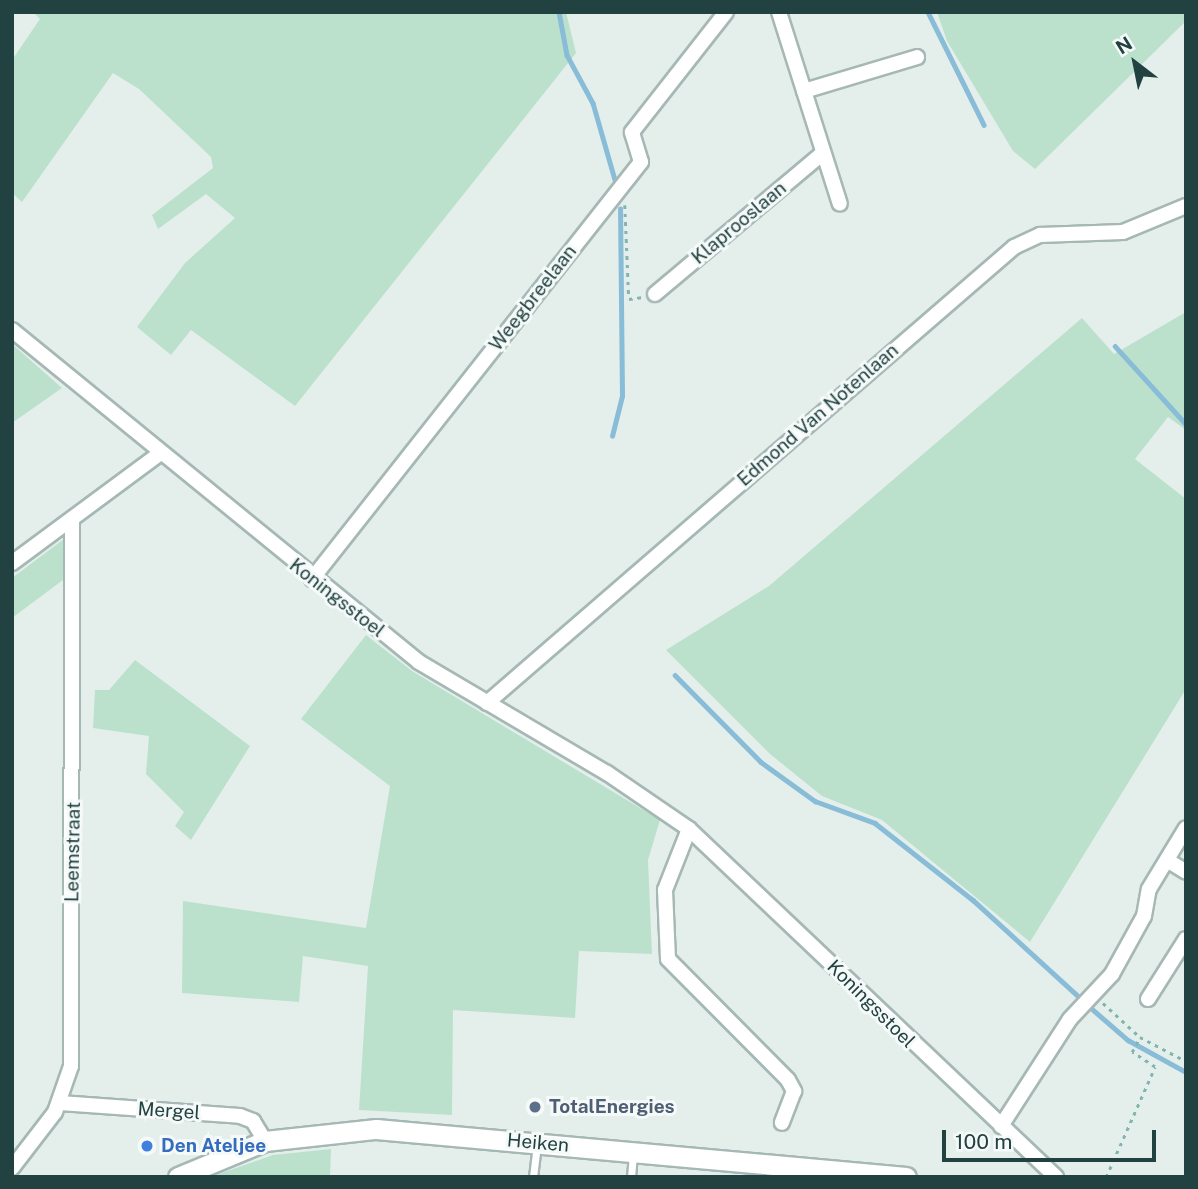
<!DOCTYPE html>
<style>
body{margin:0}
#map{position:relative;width:1198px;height:1189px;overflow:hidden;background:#e4efec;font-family:"Public Sans",sans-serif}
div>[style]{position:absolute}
.green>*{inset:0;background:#bbe1cd}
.stream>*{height:4.5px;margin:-2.25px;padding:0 2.25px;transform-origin:2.25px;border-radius:2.25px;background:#88bcd7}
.path>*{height:2.5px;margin-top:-1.25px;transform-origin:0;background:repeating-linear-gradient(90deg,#82b5af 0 3.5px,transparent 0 8.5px)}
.roads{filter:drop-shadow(2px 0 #a6b8b5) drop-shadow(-2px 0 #a6b8b5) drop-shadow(0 2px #a6b8b5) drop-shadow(0 -2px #a6b8b5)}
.service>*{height:7px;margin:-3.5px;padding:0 3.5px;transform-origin:3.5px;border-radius:3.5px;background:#fff}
.minor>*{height:14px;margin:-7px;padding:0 7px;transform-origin:7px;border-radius:7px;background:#fff}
.secondary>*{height:19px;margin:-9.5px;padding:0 9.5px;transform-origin:9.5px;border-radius:9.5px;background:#fff}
.dots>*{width:19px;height:19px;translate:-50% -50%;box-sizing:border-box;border:4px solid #f5faf9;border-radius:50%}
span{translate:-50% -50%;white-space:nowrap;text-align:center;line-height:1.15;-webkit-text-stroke:6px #f5faf9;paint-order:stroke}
.street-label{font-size:19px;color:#214240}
.service-label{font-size:19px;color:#4e5e75;font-weight:700}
.left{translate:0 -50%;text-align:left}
.shop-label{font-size:19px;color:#366cbe;font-weight:700}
.frame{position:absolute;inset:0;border:14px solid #214240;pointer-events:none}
.north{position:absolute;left:1100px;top:28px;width:70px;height:70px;-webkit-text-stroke:5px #f5faf9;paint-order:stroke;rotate:328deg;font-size:19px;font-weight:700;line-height:28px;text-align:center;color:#214240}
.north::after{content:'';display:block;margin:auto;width:24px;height:32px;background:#214240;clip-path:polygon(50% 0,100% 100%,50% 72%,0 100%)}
.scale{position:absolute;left:942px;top:1130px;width:214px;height:32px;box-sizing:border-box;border:4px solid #214240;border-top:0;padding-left:9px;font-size:21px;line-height:24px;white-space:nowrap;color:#214240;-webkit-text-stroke:5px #f5faf9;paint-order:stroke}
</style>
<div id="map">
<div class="green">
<i style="clip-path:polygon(33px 12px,566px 12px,576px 53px,295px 406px,191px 330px,171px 355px,137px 327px,185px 263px,235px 218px,206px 194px,158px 229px,152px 215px,213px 168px,211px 157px,139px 89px,113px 73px,22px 202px,12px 193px,12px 60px,40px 19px)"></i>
<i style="clip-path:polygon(937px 12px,1186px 12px,1186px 21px,1035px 169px,1013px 151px,947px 41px)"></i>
<i style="clip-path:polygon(1186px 312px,1186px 430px,1168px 417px,1135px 459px,1186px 499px,1186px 689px,1030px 942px,882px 820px,822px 796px,770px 754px,666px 650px,769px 586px,1082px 318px,1114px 354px)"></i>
<i style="clip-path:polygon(12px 344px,62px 388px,12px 423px)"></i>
<i style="clip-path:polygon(68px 536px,67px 577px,12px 618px,12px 578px)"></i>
<i style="clip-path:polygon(366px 635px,412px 671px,660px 820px,648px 860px,652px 954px,579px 951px,575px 1018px,453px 1010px,452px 1115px,359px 1110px,368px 966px,303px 956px,299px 1002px,182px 993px,183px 901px,366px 928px,390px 786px,301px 719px)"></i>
<i style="clip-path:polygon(135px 660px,250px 746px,191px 840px,175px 826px,184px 812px,146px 774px,149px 736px,93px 728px,95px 690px,109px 690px)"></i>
<i style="clip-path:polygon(331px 1149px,330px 1177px,210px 1177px,273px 1155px)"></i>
</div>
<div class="stream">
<i style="left:559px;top:12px;width:44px;rotate:79.5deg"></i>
<i style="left:567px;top:55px;width:55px;rotate:61.6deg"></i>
<i style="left:593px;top:103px;width:83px;rotate:74deg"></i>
<i style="left:928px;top:12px;width:126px;rotate:63.6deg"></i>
<i style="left:1115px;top:346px;width:105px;rotate:47.7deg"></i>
<i style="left:612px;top:436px;width:41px;rotate:-76deg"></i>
<i style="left:622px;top:396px;width:187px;rotate:-90.6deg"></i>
<i style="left:675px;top:675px;width:122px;rotate:45.3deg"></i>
<i style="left:761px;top:762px;width:67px;rotate:35.8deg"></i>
<i style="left:815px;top:801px;width:64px;rotate:20.1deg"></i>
<i style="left:875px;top:823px;width:125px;rotate:38.2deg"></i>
<i style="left:973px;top:900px;width:141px;rotate:42.4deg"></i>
<i style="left:1091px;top:1008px;width:49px;rotate:40.9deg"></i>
<i style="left:1128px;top:1040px;width:66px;rotate:28.9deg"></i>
</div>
<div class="path">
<i style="left:625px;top:205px;width:94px;rotate:87.6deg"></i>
<i style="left:629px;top:299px;width:14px;rotate:-8deg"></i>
<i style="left:1103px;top:1003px;width:50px;rotate:42.6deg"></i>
<i style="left:1140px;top:1037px;width:52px;rotate:27.6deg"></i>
<i style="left:1106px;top:1177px;width:120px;rotate:-66deg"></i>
<i style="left:1155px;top:1067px;width:27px;rotate:-147deg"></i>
<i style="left:1132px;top:1052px;width:17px;rotate:-62deg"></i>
</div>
<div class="roads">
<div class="service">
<i style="left:533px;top:1177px;width:33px;rotate:-83deg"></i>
<i style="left:631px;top:1177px;width:24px;rotate:-85deg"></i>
</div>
<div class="minor">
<i style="left:779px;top:12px;width:201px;rotate:72.4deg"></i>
<i style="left:804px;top:91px;width:118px;rotate:-16.7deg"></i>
<i style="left:655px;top:294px;width:219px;rotate:-40deg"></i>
<i style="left:12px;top:330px;width:525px;rotate:39.2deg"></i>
<i style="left:419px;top:662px;width:218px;rotate:30.6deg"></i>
<i style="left:607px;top:773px;width:99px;rotate:34.3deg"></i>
<i style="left:689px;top:829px;width:506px;rotate:43.48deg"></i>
<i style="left:12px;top:563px;width:182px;rotate:-36.5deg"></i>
<i style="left:312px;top:579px;width:531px;rotate:-51.73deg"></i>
<i style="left:641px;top:162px;width:31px;rotate:-107deg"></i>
<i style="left:632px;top:132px;width:152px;rotate:-51.9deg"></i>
<i style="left:487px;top:703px;width:697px;rotate:-40.87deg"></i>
<i style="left:1014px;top:247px;width:29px;rotate:-25deg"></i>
<i style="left:1040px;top:235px;width:83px;rotate:-2.1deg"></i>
<i style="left:1123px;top:232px;width:68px;rotate:-22.4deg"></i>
<i style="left:689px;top:829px;width:66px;rotate:111.5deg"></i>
<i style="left:665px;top:890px;width:69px;rotate:87.5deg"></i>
<i style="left:668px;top:959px;width:170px;rotate:45.2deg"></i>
<i style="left:788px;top:1080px;width:13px;rotate:61deg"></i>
<i style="left:794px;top:1091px;width:34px;rotate:111deg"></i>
<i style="left:1167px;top:860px;width:22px;rotate:32deg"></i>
<i style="left:1148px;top:999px;width:71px;rotate:-57.7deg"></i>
<i style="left:60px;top:1103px;width:180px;rotate:4.1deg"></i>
<i style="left:240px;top:1116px;width:14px;rotate:21deg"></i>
<i style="left:253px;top:1121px;width:23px;rotate:59deg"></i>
<i style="left:1001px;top:1126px;width:127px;rotate:-57.2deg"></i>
<i style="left:1070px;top:1019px;width:62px;rotate:-47deg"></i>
<i style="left:1112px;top:974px;width:66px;rotate:-61.1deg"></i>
<i style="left:1144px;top:916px;width:27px;rotate:-80deg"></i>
<i style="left:1149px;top:889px;width:71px;rotate:-58.8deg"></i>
<i style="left:12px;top:1168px;width:71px;rotate:-52.5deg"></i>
<i style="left:55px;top:1112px;width:49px;rotate:-70.8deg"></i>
<i style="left:71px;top:1066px;width:547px;rotate:-89.9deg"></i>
</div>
<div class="secondary">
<i style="left:178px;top:1177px;width:94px;rotate:-22.5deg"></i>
<i style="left:265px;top:1141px;width:112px;rotate:-6.2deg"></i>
<i style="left:376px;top:1129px;width:532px;rotate:5.17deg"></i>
</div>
</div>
<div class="dots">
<i style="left:535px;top:1107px;background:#5c6f8a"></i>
<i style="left:147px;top:1146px;background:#3f7fe0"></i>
</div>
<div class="street-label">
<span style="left:739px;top:223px;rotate:-40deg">Klaprooslaan</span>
<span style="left:533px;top:298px;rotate:-52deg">Weegbreelaan</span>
<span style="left:818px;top:415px;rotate:-41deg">Edmond Van Notenlaan</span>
<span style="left:337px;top:598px;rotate:38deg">Koningsstoel</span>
<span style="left:73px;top:852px;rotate:-89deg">Leemstraat</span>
<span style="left:871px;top:1004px;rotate:45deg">Koningsstoel</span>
<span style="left:169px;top:1111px;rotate:4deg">Mergel</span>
<span style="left:538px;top:1143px;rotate:5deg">Heiken</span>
</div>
<div class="service-label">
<span class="left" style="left:549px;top:1107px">TotalEnergies</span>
</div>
<div class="shop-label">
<span class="left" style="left:161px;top:1146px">Den Ateljee</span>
</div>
<div class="frame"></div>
<div class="north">N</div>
<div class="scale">100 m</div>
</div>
